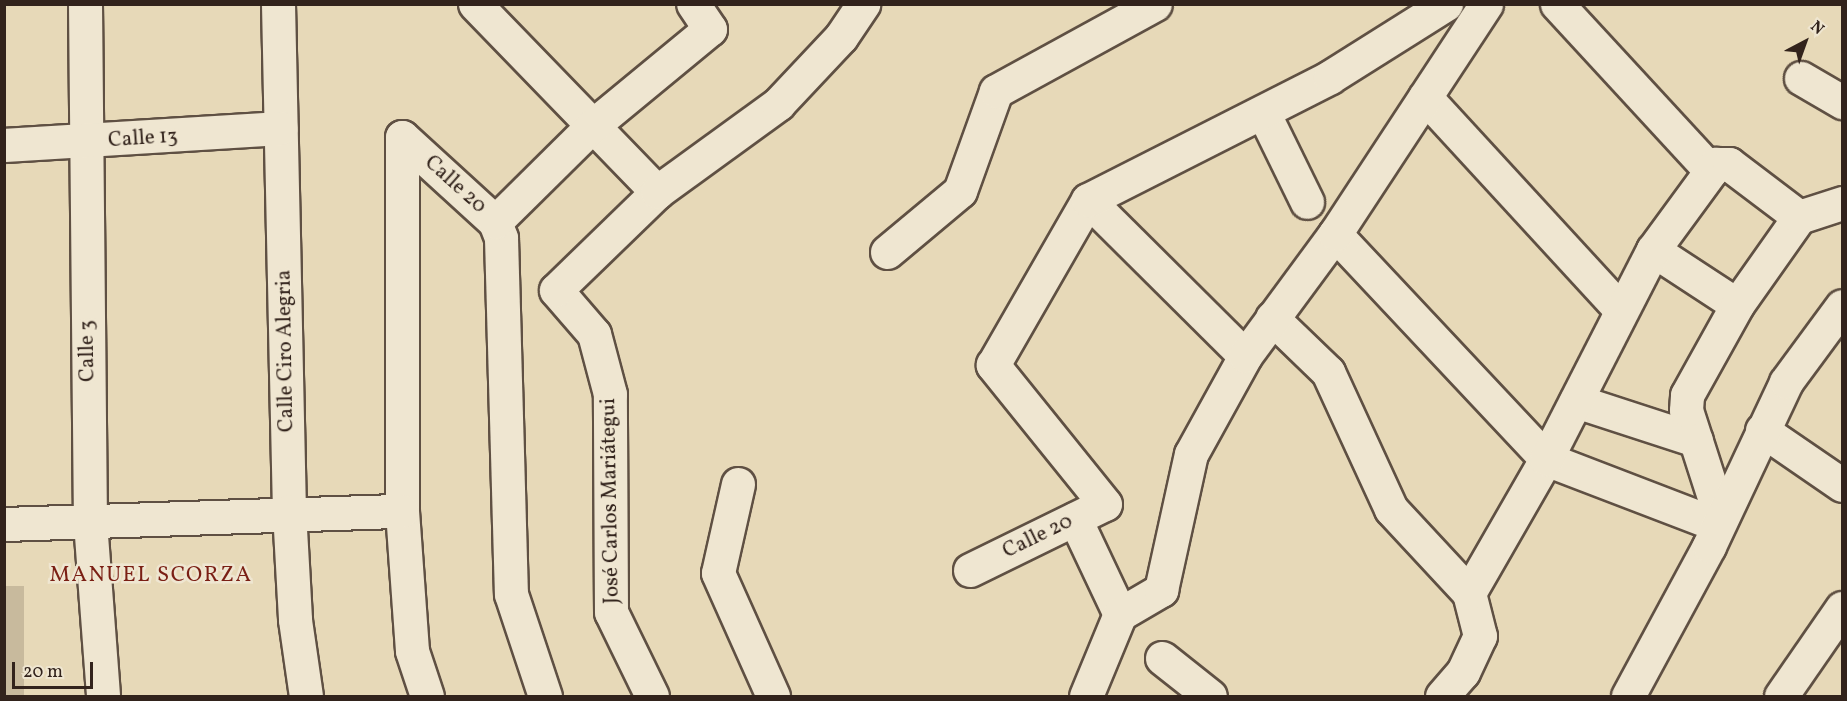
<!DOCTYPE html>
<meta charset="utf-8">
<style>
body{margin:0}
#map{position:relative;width:1847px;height:701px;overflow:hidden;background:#e7d9b8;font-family:Vollkorn,serif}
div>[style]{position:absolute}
.green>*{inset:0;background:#c8ba9d;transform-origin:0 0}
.roads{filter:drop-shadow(2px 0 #5f5043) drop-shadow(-2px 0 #5f5043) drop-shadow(0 2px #5f5043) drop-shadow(0 -2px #5f5043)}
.minor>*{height:33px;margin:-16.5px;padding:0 16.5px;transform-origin:16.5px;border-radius:16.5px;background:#efe6d1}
span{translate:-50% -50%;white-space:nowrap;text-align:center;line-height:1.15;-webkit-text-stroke:5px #efe6d1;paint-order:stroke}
.street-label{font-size:21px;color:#32231c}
.neighbourhood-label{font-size:22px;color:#7a1f14;letter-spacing:1.5px}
.frame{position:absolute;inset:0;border:6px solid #32231c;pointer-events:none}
.north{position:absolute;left:1775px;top:12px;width:60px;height:60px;-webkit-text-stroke:4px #efe6d1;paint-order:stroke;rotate:41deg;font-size:16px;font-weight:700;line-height:24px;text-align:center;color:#32231c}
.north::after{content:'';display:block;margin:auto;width:21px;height:27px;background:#32231c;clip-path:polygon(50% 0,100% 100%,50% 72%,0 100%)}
.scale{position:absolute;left:12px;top:662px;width:81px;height:27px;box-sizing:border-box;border:3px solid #32231c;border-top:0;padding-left:8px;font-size:18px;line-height:21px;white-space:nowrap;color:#32231c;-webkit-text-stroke:4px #efe6d1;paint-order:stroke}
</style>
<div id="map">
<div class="green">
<i style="left:5px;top:586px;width:19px;height:110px"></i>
</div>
<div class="roads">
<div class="minor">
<i style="left:85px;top:4px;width:518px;rotate:89.45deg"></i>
<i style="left:90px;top:522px;width:174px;rotate:85.7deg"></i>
<i style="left:278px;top:4px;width:507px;rotate:88.76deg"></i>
<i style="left:289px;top:511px;width:109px;rotate:86.8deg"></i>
<i style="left:295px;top:620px;width:77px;rotate:81.8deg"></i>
<i style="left:475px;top:4px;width:262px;rotate:45.9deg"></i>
<i style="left:1557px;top:4px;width:227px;rotate:47.3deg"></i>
<i style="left:1801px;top:78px;width:48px;rotate:30.3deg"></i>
<i style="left:1425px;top:97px;width:288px;rotate:47.4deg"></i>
<i style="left:1263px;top:112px;width:100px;rotate:63.9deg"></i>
<i style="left:402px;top:137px;width:126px;rotate:42.4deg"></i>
<i style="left:495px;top:222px;width:17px;rotate:69deg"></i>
<i style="left:501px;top:238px;width:356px;rotate:88.4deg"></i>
<i style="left:511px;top:594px;width:108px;rotate:71.6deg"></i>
<i style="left:402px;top:137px;width:374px;rotate:90deg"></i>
<i style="left:402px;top:511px;width:140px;rotate:85.9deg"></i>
<i style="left:412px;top:651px;width:47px;rotate:71.6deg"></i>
<i style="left:4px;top:145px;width:277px;rotate:-3.5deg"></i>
<i style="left:1088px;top:200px;width:221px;rotate:44.8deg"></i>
<i style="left:495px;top:222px;width:135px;rotate:-44.7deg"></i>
<i style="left:591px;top:127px;width:154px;rotate:-39.5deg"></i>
<i style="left:710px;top:29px;width:30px;rotate:-124deg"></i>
<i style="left:1335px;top:234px;width:308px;rotate:46.8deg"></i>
<i style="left:1546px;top:459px;width:184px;rotate:21deg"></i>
<i style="left:1653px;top:250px;width:100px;rotate:33.2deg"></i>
<i style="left:887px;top:252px;width:95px;rotate:-39.9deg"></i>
<i style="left:960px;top:191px;width:106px;rotate:-70.2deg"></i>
<i style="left:996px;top:91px;width:181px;rotate:-28.7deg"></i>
<i style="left:1272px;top:318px;width:78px;rotate:44deg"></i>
<i style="left:1328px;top:372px;width:151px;rotate:65.3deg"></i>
<i style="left:1391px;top:509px;width:115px;rotate:47.1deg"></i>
<i style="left:1576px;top:401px;width:126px;rotate:18deg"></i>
<i style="left:1762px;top:430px;width:97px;rotate:34.5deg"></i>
<i style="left:738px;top:484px;width:91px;rotate:102.7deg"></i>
<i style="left:718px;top:573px;width:135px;rotate:65.9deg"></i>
<i style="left:1075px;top:519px;width:105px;rotate:64.7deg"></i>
<i style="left:1721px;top:519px;width:114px;rotate:-107.8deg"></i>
<i style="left:1686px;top:410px;width:15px;rotate:-86deg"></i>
<i style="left:1687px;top:395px;width:103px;rotate:-60.9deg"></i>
<i style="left:1737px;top:305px;width:108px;rotate:-54.8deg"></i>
<i style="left:1799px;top:217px;width:45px;rotate:-18deg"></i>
<i style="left:4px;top:524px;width:398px;rotate:-1.9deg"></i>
<i style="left:970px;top:570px;width:150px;rotate:-26.1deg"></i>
<i style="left:1105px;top:504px;width:179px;rotate:-128.9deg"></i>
<i style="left:993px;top:365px;width:190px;rotate:-60.1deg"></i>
<i style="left:1088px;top:200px;width:271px;rotate:-26.9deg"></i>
<i style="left:1330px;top:77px;width:137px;rotate:-32.2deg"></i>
<i style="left:1162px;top:658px;width:61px;rotate:38.4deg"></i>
<i style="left:652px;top:696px;width:93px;rotate:-116deg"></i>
<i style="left:611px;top:612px;width:218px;rotate:-90.3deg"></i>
<i style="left:610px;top:394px;width:62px;rotate:-104.9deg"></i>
<i style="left:594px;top:334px;width:58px;rotate:-130.8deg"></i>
<i style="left:556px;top:290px;width:141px;rotate:-44.1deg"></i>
<i style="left:657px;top:192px;width:150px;rotate:-36deg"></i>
<i style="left:778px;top:104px;width:92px;rotate:-46.8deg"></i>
<i style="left:841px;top:37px;width:40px;rotate:-56deg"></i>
<i style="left:1086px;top:696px;width:89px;rotate:-67.5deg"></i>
<i style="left:1120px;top:614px;width:48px;rotate:-30.3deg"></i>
<i style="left:1161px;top:590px;width:139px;rotate:-77.6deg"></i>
<i style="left:1191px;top:454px;width:112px;rotate:-61.1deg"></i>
<i style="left:1245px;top:356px;width:152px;rotate:-53.6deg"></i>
<i style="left:1335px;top:234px;width:275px;rotate:-56.7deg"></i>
<i style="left:1442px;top:696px;width:32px;rotate:-49deg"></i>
<i style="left:1463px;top:672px;width:40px;rotate:-65deg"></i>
<i style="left:1480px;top:636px;width:44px;rotate:-104.3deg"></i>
<i style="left:1469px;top:593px;width:155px;rotate:-60.1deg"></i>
<i style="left:1546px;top:459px;width:235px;rotate:-62.9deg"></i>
<i style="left:1653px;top:250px;width:107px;rotate:-53.8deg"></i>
<i style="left:1716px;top:164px;width:13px"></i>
<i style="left:1729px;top:164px;width:88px;rotate:37.1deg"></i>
<i style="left:1628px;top:696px;width:170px;rotate:-61.6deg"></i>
<i style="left:1709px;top:546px;width:181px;rotate:-64.8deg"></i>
<i style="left:1786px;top:382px;width:94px;rotate:-53.6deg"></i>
<i style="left:1781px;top:696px;width:107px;rotate:-55.3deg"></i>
</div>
</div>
<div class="street-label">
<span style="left:143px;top:139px;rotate:-4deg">Calle 13</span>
<span style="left:455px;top:185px;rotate:42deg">Calle 20</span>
<span style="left:88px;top:351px;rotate:-91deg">Calle 3</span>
<span style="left:286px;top:351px;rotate:-91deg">Calle Ciro Alegria</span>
<span style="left:611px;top:501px;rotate:-91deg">José Carlos Mariátegui</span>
<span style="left:1038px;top:537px;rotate:-26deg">Calle 20</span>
</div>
<div class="neighbourhood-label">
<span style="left:151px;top:576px">MANUEL SCORZA</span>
</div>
<div class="frame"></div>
<div class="north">N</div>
<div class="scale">20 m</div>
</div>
